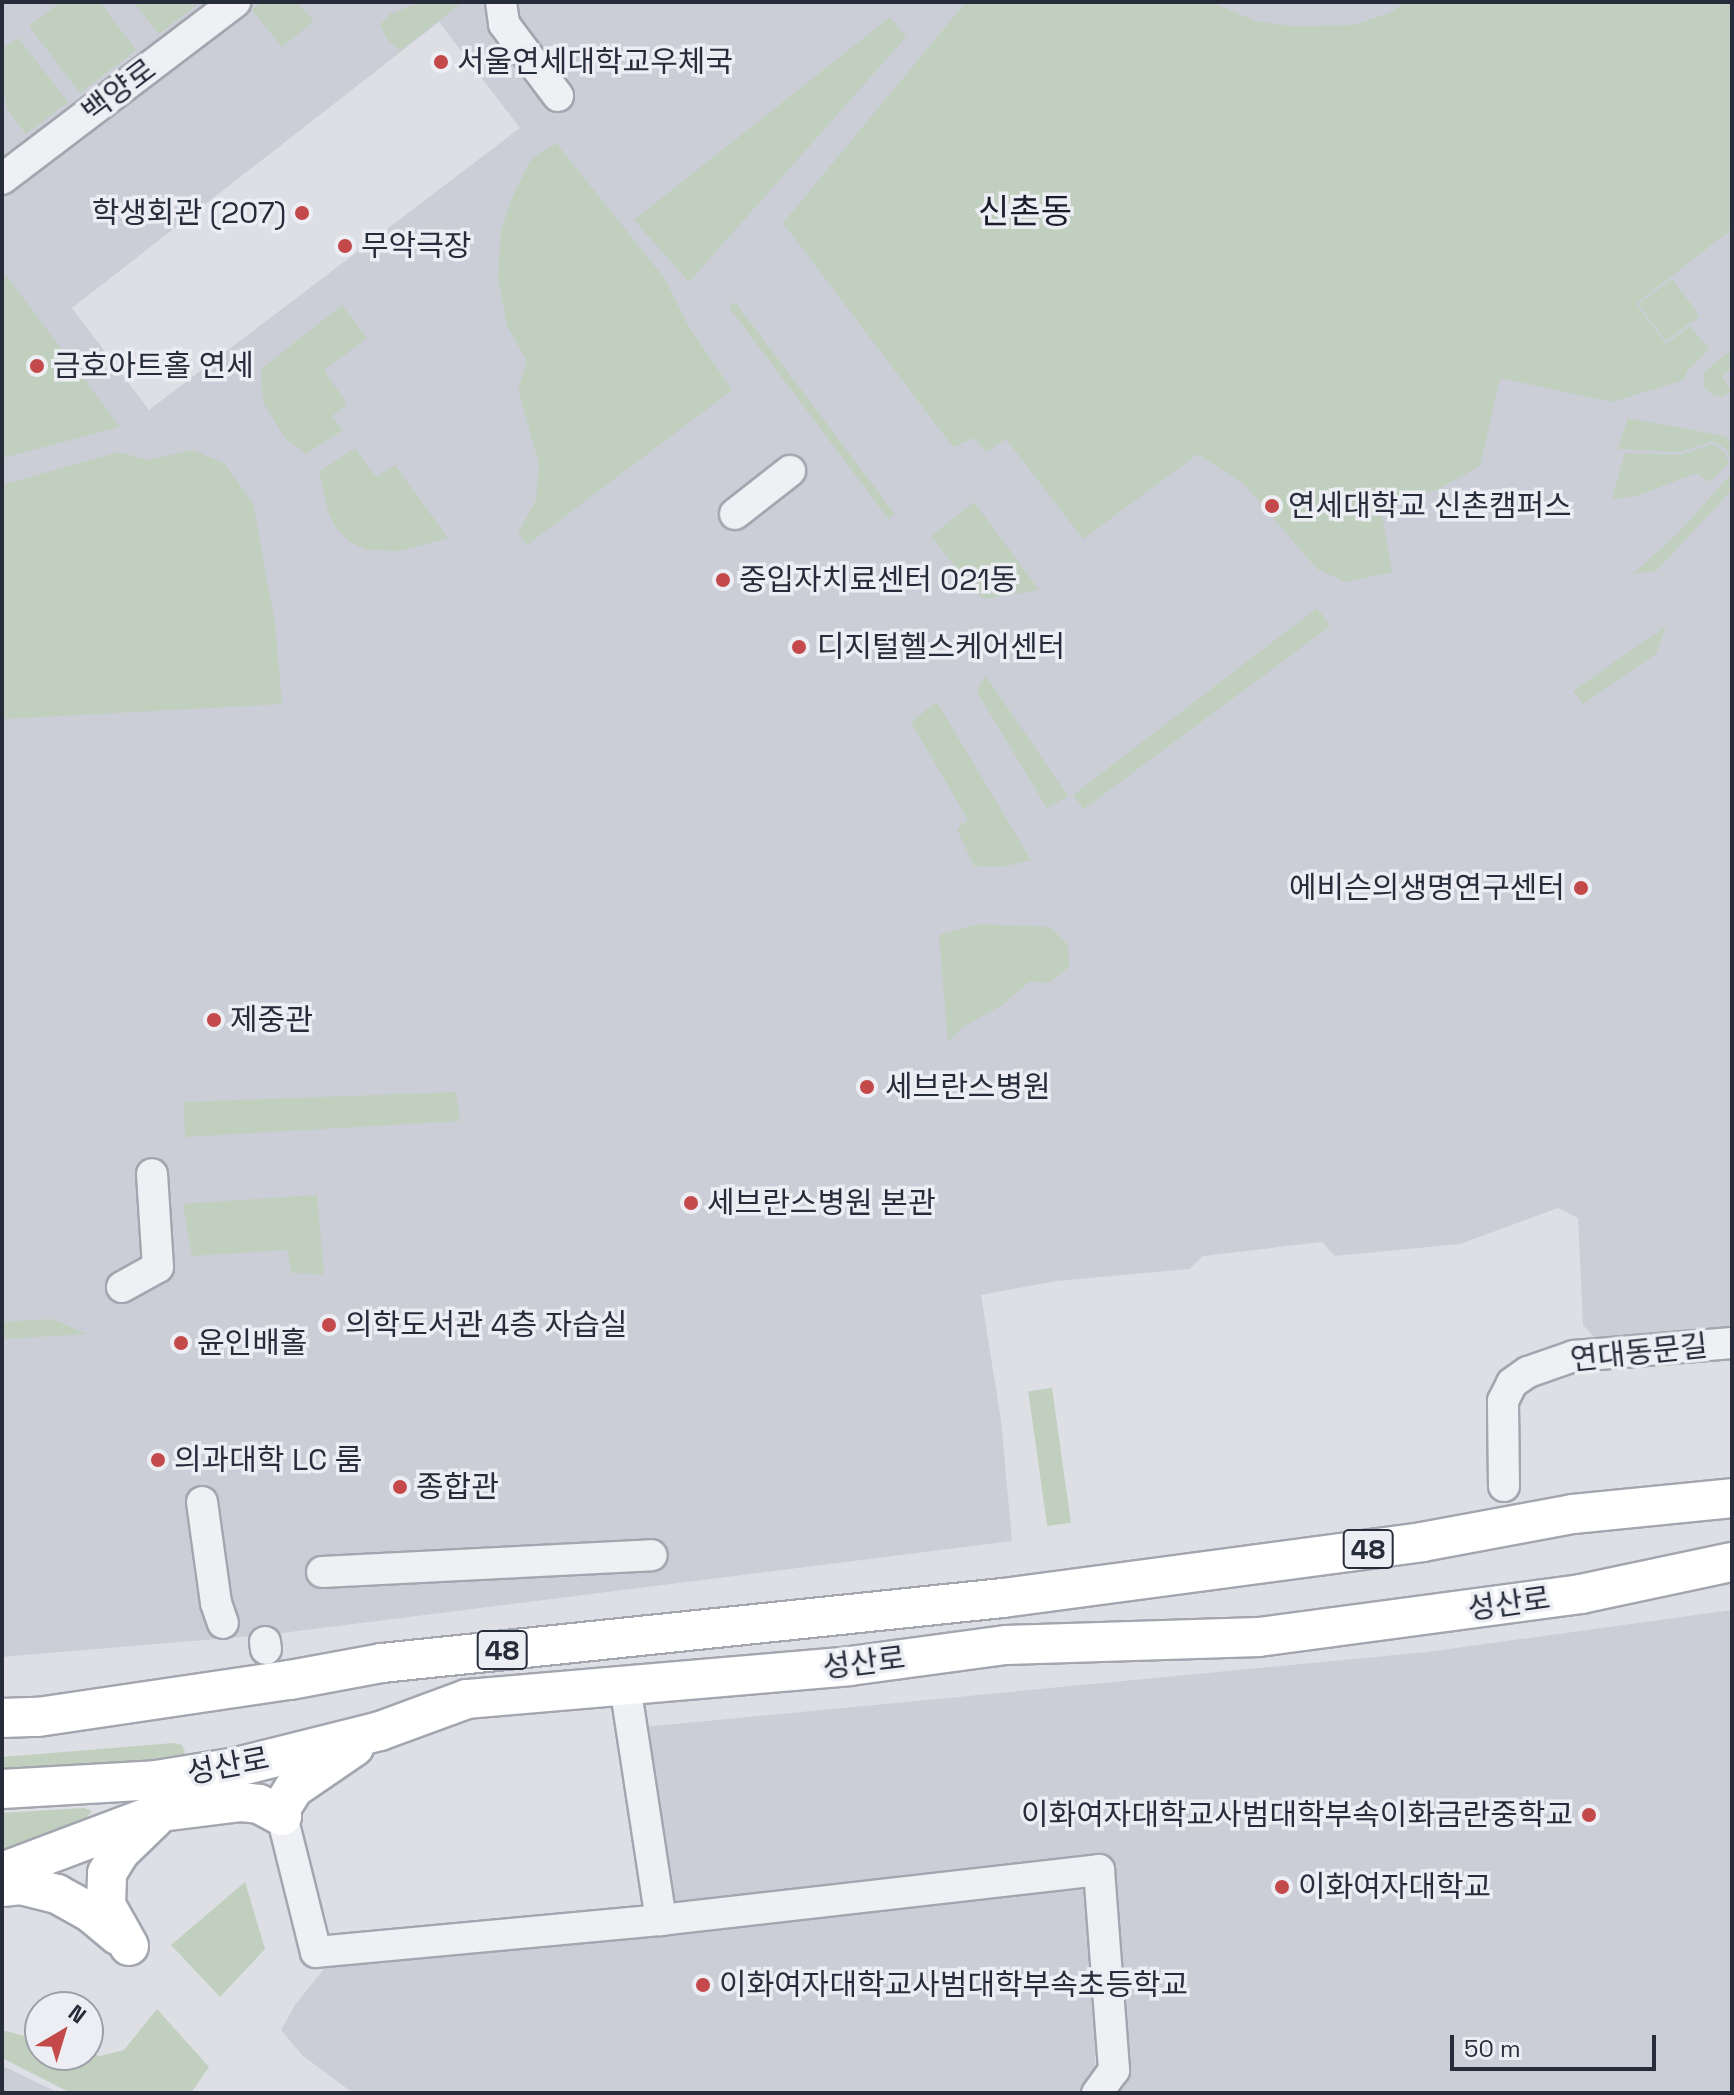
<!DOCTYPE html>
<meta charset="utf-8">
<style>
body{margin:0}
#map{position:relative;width:1734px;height:2095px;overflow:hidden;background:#dddfe5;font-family:"Space Grotesk","Noto Sans KR",sans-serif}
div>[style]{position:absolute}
.built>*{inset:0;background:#cbced7}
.green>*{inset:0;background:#c0cfbe;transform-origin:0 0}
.roads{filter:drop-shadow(2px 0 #a3a6af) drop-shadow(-2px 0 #a3a6af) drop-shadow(0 2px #a3a6af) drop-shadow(0 -2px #a3a6af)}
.minor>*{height:30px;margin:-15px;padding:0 15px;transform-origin:15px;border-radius:15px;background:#eff0f4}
.major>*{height:38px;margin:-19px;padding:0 19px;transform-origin:19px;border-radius:19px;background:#fff}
.rail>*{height:6px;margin-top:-3px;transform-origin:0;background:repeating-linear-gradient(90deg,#777d8e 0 4px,transparent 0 12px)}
.dots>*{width:22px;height:22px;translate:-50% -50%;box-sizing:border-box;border:4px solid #eceef3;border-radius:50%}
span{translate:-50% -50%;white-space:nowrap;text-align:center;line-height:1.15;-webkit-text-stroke:7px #eceef3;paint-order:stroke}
.shield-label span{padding:2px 6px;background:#eceef3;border:2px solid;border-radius:6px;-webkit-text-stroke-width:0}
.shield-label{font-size:28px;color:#272c3b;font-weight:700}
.poi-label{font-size:30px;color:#272c3b}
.left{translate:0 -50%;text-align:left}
.right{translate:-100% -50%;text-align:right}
.street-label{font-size:30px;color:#272c3b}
.quarter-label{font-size:34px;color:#1a1d2b}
.frame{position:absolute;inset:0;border:4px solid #272c3b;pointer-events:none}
.north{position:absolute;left:24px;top:1991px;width:80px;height:80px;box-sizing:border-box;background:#eceef3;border:2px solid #9da0a9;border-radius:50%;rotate:38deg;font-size:22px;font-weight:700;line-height:32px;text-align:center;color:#272c3b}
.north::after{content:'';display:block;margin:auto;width:28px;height:36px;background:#c3494a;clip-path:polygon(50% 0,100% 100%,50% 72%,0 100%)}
.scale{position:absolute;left:1450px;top:2035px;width:206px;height:36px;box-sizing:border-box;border:4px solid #272c3b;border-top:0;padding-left:10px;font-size:24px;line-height:28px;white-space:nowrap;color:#272c3b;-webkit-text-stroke:6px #eceef3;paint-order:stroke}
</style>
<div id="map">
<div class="built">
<i style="clip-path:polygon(evenodd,2px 2px,1732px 2px,1732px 1330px,1597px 1340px,1583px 1325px,1578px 1218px,1558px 1208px,1460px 1244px,1335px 1256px,1322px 1242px,1203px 1256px,1189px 1269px,1056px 1281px,981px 1295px,1001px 1420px,1012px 1541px,266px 1635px,2px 1657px,2px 2px,439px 22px,520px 128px,149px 410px,72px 308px,439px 22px)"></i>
<i style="clip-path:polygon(1732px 1610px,1732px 2093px,1105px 2093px,1107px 1863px,673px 1911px,644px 1727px,1427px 1652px)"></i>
<i style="clip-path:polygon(1069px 1879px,1094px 1901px,1095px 2072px,1080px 2093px,353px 2093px,302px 2055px,281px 2030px,295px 2005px,327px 1965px)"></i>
<i style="clip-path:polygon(2px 2065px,5px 2067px,59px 2093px,2px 2093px)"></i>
</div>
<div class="green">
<i style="clip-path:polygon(61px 2px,100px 2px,136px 50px,80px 93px,29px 26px)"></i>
<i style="clip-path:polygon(133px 2px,200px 2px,159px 34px)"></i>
<i style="clip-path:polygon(262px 2px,297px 2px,314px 21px,282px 47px,252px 10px)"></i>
<i style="clip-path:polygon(422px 2px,463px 2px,400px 51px,387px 39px,380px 25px,390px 14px)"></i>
<i style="clip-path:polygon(966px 2px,1210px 2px,1256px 21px,1291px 26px,1354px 25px,1389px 13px,1406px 2px,1732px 2px,1732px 229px,1636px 304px,1666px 344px,1690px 326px,1709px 349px,1688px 370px,1684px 380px,1612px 402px,1500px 378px,1480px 466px,1435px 491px,1379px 500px,1392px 572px,1346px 582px,1317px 569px,1244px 484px,1198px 454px,1083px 539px,1006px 439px,986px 452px,974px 438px,953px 447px,783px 223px)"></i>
<i style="clip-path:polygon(890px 17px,906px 37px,689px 282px,634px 220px)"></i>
<i style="clip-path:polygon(18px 38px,68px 102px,26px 134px,7px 109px,2px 82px,2px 49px)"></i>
<i style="clip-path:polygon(556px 143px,665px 279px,689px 327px,732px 390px,527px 545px,518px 533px,536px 500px,539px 464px,518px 390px,527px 361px,507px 326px,498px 277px,501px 231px,512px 198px,531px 159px)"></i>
<i style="clip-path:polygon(6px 275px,120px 427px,2px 458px,2px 278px)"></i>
<i style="left:1672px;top:279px;width:46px;height:42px;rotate:53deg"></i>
<i style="left:735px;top:302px;width:266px;height:8px;rotate:53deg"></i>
<i style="clip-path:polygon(342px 305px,367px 338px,324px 370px,347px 404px,332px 416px,343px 430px,306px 454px,284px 437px,263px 402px,261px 369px)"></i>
<i style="clip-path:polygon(1732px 349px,1732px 368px,1722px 376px,1732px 392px,1722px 397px,1712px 394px,1704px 387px,1704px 372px)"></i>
<i style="clip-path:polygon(1628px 418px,1724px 436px,1732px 440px,1732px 462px,1726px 449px,1713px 441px,1680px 452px,1618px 449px)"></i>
<i style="clip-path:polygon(1713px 444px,1724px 452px,1729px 463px,1710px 482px,1697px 473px,1636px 496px,1612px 499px,1625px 453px,1681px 455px)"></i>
<i style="clip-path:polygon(355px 448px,376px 477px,395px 465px,448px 538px,399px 551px,368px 550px,351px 543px,336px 528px,328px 511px,319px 472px)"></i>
<i style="clip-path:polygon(193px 450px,224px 463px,253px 503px,275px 624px,282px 704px,2px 719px,2px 485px,119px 452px,149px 460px)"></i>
<i style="clip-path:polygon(1732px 473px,1732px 490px,1656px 571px,1633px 574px,1679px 532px)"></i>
<i style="clip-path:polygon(974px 502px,1039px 590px,986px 599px,978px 595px,931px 536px)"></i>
<i style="clip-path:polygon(1317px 608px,1330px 626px,1084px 809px,1073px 795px)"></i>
<i style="clip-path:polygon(1666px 626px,1656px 654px,1583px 704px,1573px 691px)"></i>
<i style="clip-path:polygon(985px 675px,1068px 796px,1047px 808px,977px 692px)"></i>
<i style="clip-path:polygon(937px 702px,1031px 860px,1002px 867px,974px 866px,957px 829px,968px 820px,911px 722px)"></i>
<i style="clip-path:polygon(979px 924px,1050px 927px,1068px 945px,1069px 967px,1049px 983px,1029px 982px,1002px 1005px,963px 1027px,948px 1042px,939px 935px)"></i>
<i style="clip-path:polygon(456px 1092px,460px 1121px,185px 1137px,184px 1102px)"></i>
<i style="clip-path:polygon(317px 1195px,324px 1274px,292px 1273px,287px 1250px,192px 1256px,183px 1204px)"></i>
<i style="clip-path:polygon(52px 1319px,87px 1334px,2px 1339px,2px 1322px)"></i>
<i style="left:1052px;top:1388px;width:136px;height:24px;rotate:82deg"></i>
<i style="clip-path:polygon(174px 1743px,182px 1745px,185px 1752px,180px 1761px,2px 1772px,2px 1757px)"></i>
<i style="clip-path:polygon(84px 1808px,92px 1811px,83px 1821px,2px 1853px,2px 1813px)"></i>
<i style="clip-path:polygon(245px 1882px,265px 1949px,220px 1997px,171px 1945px)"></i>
<i style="clip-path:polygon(157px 2009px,209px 2067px,191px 2093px,71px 2093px,2px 2058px,2px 2030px,40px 2040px,40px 2055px,88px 2053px,100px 2056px,124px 2050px)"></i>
</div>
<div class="roads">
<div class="minor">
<i style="left:501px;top:2px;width:22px;rotate:82deg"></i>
<i style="left:504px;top:24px;width:90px;rotate:53.1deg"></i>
<i style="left:2px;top:179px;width:293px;rotate:-37.2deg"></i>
<i style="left:735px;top:514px;width:70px;rotate:-38deg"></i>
<i style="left:122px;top:1287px;width:41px;rotate:-29.1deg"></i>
<i style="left:158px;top:1267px;width:93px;rotate:-93.7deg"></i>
<i style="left:1504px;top:1486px;width:85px;rotate:-90.7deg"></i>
<i style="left:1503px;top:1401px;width:20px;rotate:-63deg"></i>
<i style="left:1512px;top:1383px;width:19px;rotate:-35deg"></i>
<i style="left:1528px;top:1372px;width:49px;rotate:-19.2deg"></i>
<i style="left:1574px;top:1356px;width:159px;rotate:-4.7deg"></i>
<i style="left:202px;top:1502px;width:102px;rotate:82.1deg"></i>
<i style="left:216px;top:1603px;width:21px;rotate:71deg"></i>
<i style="left:322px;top:1572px;width:330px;rotate:-2.9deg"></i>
<i style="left:265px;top:1642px;width:7px;rotate:82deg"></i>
<i style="left:625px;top:1685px;width:238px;rotate:81.3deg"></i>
<i style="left:282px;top:1816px;width:140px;rotate:76deg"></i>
<i style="left:316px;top:1952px;width:346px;rotate:-5.3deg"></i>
<i style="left:661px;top:1920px;width:441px;rotate:-6.5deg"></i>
<i style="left:1099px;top:1870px;width:201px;rotate:85.7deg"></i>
<i style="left:1114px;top:2070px;width:29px;rotate:126deg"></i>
</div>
<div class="major">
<i style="left:2px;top:1718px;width:36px;rotate:-2deg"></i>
<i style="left:38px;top:1717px;width:255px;rotate:-8.4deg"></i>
<i style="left:290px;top:1680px;width:94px;rotate:-10.5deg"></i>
<i style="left:382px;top:1663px;width:624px;rotate:-5.98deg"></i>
<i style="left:1003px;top:1598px;width:423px;rotate:-7.6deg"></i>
<i style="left:1422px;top:1542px;width:154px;rotate:-10.5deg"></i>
<i style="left:1573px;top:1514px;width:160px;rotate:-5.7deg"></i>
<i style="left:2px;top:1789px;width:154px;rotate:-3.3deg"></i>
<i style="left:156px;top:1780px;width:82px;rotate:-9.1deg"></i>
<i style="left:237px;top:1767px;width:147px;rotate:-14.1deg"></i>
<i style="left:380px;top:1731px;width:93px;rotate:-20.2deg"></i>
<i style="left:467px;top:1699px;width:384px;rotate:-4.9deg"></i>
<i style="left:850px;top:1666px;width:157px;rotate:-7.7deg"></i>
<i style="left:1006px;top:1645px;width:253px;rotate:-1.8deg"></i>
<i style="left:1259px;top:1637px;width:325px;rotate:-7.6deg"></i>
<i style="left:1581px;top:1594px;width:154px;rotate:-12deg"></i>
<i style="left:282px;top:1816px;width:9px;rotate:-90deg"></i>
<i style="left:282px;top:1807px;width:22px;rotate:-58deg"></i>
<i style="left:294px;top:1788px;width:73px;rotate:-34.3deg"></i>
<i style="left:2px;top:1872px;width:170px;rotate:-20.7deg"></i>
<i style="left:161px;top:1812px;width:81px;rotate:-7.1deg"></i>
<i style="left:241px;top:1802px;width:18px;rotate:6deg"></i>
<i style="left:259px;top:1804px;width:26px;rotate:28deg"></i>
<i style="left:2px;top:1887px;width:19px;rotate:-6deg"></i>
<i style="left:21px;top:1885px;width:37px;rotate:14deg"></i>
<i style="left:57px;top:1894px;width:39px;rotate:29deg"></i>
<i style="left:91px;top:1913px;width:35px;rotate:40deg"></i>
<i style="left:129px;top:1946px;width:47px;rotate:-119.3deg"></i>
<i style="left:106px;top:1905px;width:32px;rotate:-88deg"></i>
<i style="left:107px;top:1873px;width:25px;rotate:-58deg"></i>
<i style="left:120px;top:1852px;width:49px;rotate:-44.2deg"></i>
</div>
</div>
<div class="rail">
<i style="left:2px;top:2092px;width:1px;rotate:45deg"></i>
</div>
<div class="dots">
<i style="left:441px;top:62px;background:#c3494a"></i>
<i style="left:302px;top:213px;background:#c3494a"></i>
<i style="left:345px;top:246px;background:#c3494a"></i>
<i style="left:37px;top:366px;background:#c3494a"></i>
<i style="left:1272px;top:506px;background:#c3494a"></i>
<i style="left:723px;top:580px;background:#c3494a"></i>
<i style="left:799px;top:647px;background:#c3494a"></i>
<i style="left:1581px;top:888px;background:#c3494a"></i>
<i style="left:214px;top:1020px;background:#c3494a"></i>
<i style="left:867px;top:1087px;background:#c3494a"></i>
<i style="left:691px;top:1203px;background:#c3494a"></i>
<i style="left:329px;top:1325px;background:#c3494a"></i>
<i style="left:181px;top:1343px;background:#c3494a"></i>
<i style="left:158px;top:1460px;background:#c3494a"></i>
<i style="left:400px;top:1487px;background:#c3494a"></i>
<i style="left:1589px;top:1815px;background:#c3494a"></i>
<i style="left:1282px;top:1887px;background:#c3494a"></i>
<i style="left:703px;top:1985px;background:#c3494a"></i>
</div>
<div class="shield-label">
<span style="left:1368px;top:1549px">48</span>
<span style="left:502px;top:1650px">48</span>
</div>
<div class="poi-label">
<span class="left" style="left:457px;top:62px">서울연세대학교우체국</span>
<span class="right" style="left:286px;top:213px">학생회관 (207)</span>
<span class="left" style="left:361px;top:246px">무악극장</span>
<span class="left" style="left:53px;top:366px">금호아트홀 연세</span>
<span class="left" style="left:1288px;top:506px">연세대학교 신촌캠퍼스</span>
<span class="left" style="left:739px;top:580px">중입자치료센터 021동</span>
<span class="left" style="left:817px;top:647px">디지털헬스케어센터</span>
<span class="right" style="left:1565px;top:888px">에비슨의생명연구센터</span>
<span class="left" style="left:230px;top:1020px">제중관</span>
<span class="left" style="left:885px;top:1087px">세브란스병원</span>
<span class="left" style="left:707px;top:1203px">세브란스병원 본관</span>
<span class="left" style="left:345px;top:1325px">의학도서관 4층 자습실</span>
<span class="left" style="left:197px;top:1343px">윤인배홀</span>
<span class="left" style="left:174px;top:1460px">의과대학 LC 룸</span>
<span class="left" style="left:416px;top:1487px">종합관</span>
<span class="right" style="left:1573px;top:1815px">이화여자대학교사범대학부속이화금란중학교</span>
<span class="left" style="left:1298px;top:1887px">이화여자대학교</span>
<span class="left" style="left:719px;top:1985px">이화여자대학교사범대학부속초등학교</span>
</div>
<div class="street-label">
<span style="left:119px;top:91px;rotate:-37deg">백양로</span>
<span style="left:1639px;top:1353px;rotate:-6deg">연대동문길</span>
<span style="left:1509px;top:1604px;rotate:-8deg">성산로</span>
<span style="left:864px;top:1663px;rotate:-7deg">성산로</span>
<span style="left:228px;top:1766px;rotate:-11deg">성산로</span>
</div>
<div class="quarter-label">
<span style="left:1025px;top:212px">신촌동</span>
</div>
<div class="frame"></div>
<div class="north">N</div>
<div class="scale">50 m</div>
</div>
